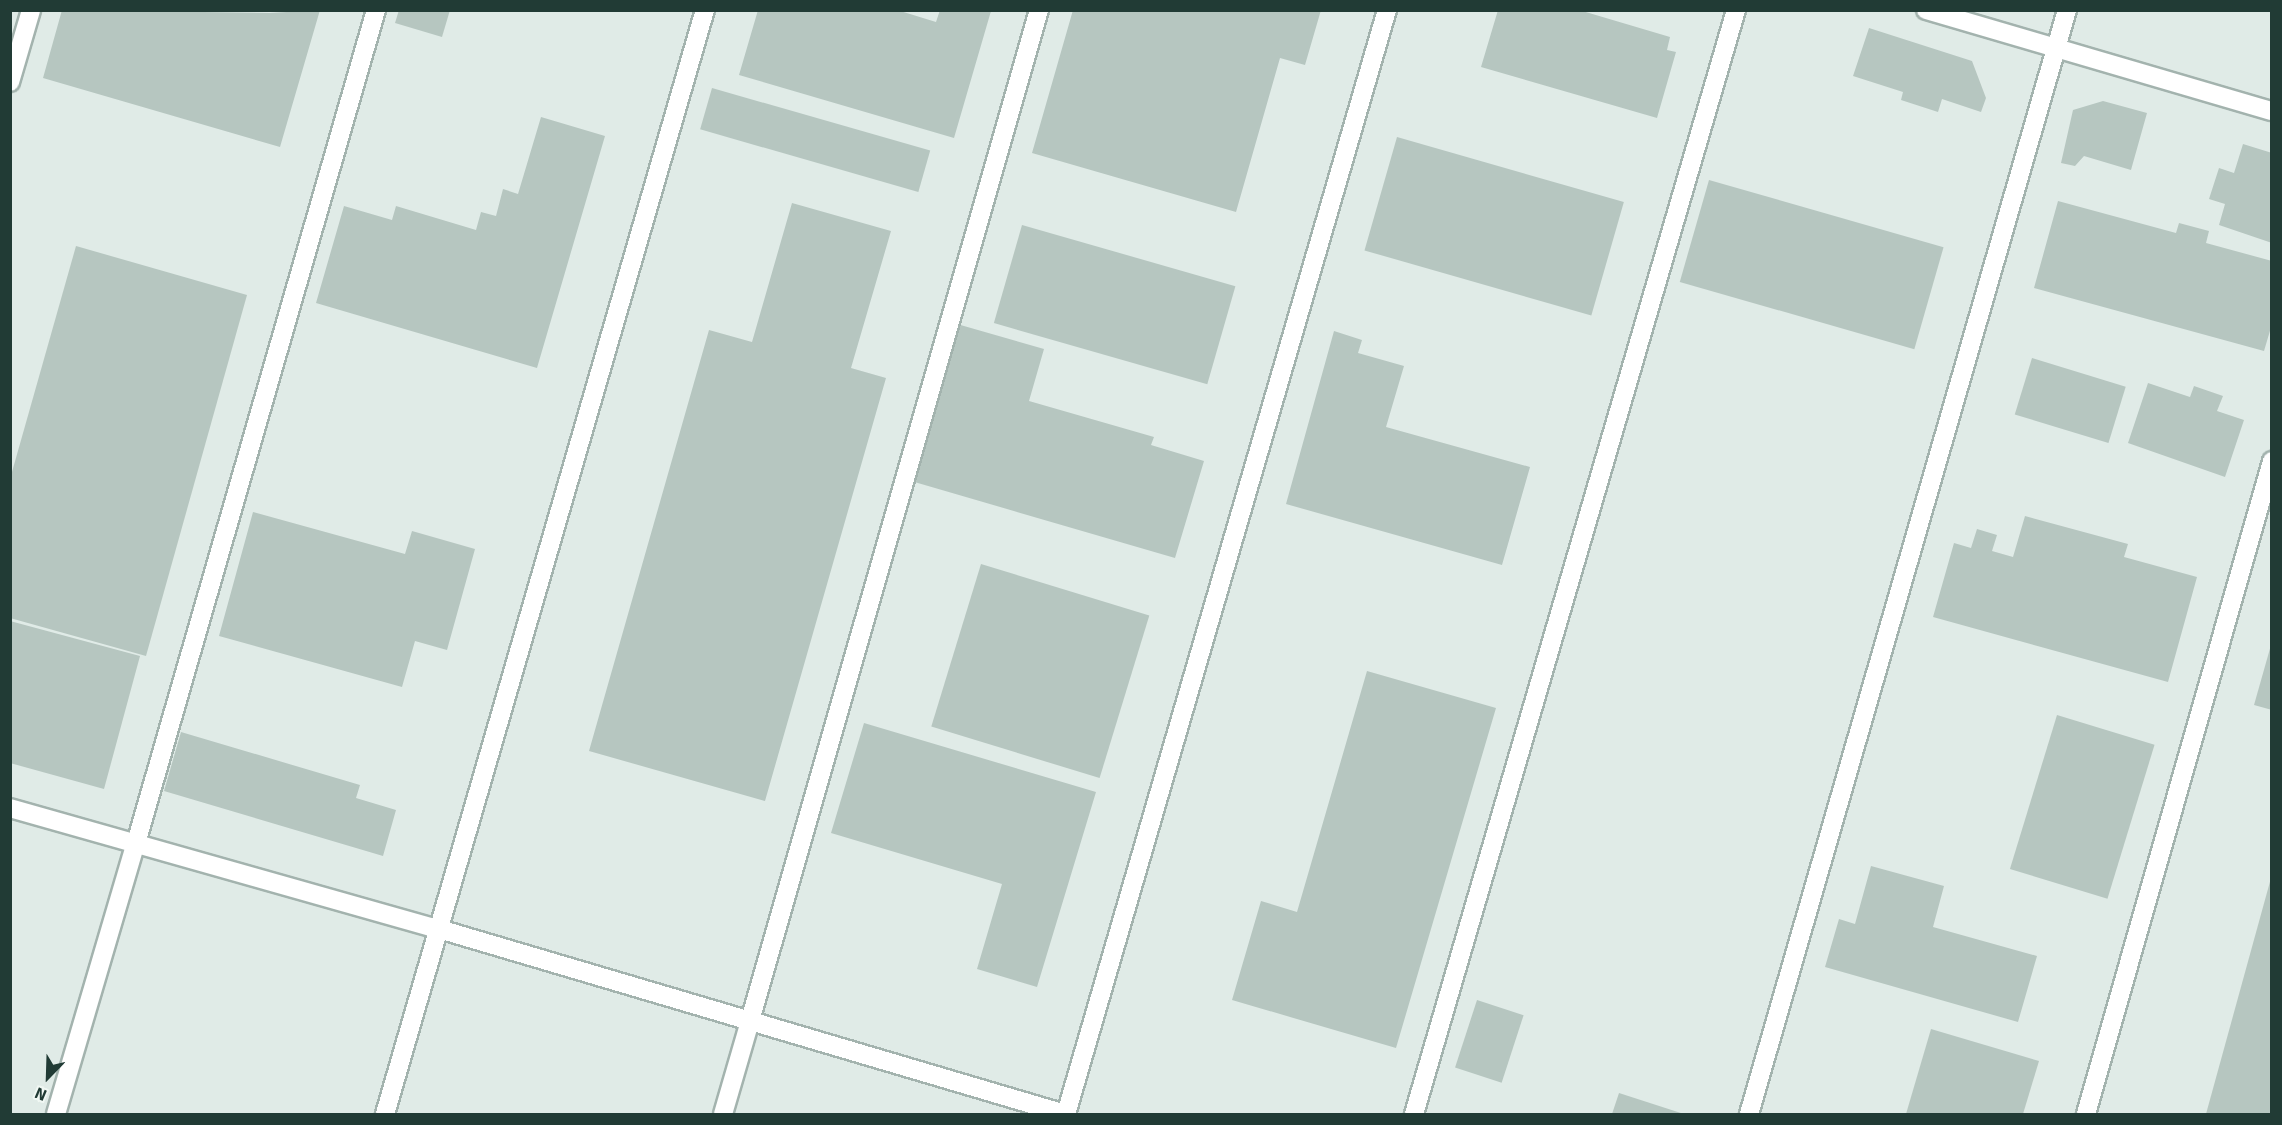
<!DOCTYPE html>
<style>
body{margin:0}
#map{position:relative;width:2282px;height:1125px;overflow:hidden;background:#e0ebe7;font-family:Signika,sans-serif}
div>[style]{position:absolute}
.building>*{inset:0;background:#b6c6c0;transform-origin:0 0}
.roads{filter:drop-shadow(2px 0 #a3b3ae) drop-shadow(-2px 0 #a3b3ae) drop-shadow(0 2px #a3b3ae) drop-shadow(0 -2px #a3b3ae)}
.street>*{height:18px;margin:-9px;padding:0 9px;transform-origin:9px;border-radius:9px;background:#fff}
.secondary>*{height:18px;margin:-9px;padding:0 9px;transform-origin:9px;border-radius:9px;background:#fff}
span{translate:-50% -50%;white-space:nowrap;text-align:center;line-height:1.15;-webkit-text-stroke:6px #f1f8f4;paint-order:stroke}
.frame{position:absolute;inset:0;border:12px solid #213b35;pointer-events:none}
.north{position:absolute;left:18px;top:1047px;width:60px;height:60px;-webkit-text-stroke:4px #f1f8f4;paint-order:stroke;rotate:203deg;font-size:16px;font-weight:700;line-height:24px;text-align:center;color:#213b35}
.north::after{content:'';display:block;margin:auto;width:21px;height:27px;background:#213b35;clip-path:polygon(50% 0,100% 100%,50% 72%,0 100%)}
</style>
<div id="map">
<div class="building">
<i style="clip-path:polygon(62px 10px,270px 13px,320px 10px,280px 147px,43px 78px)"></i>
<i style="clip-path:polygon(399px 10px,450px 10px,442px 37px,395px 23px)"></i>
<i style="clip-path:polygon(758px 10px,897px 10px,936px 22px,940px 10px,991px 11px,954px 138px,739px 75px)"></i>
<i style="clip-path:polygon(1073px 10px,1321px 10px,1305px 65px,1280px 58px,1236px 212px,1032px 153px)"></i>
<i style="clip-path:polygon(1498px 10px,1579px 10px,1670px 37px,1667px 50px,1676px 52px,1657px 118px,1481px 67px)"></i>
<i style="clip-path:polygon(1869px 28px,1972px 61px,1986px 98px,1981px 112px,1942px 99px,1938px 112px,1901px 100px,1903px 92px,1853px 76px)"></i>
<i style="left:712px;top:88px;width:227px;height:43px;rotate:16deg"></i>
<i style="clip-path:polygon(2103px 101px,2147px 113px,2131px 170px,2084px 156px,2075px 166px,2061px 163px,2073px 110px)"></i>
<i style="clip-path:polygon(541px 117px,605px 136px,537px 368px,316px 303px,344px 206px,392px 220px,396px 206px,476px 230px,481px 212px,496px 216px,503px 189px,518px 194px)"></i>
<i style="left:1397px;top:137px;width:236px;height:118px;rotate:16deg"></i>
<i style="clip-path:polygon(2243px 144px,2272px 153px,2272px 243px,2219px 225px,2225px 204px,2209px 199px,2219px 168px,2234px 173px)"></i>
<i style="left:1709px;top:180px;width:244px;height:106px;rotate:16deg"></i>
<i style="clip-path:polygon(2058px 201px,2176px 233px,2179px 223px,2209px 231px,2206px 243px,2272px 261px,2272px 324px,2264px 351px,2034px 288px)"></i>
<i style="clip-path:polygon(792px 203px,891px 231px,851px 368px,886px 378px,765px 801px,589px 751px,709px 330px,752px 342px)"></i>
<i style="left:1022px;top:225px;width:222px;height:102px;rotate:16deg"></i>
<i style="clip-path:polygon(76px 246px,247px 295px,146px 656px,10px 618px,10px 479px)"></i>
<i style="clip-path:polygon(957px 324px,1044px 349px,1029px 401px,1154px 437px,1151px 445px,1204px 461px,1175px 558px,911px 481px)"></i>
<i style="clip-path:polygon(1334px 331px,1362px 340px,1358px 353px,1404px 366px,1386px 427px,1530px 467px,1502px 565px,1286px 504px)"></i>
<i style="left:2032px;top:358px;width:98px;height:59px;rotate:17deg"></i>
<i style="clip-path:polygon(2148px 383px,2190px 397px,2194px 386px,2223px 396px,2217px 411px,2244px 420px,2225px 477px,2128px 443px)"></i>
<i style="clip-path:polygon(253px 512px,405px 554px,412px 531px,475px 549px,447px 650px,415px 641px,402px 687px,219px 636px)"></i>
<i style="clip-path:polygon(2025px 516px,2128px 544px,2124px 557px,2197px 577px,2168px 682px,1933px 617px,1954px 543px,1971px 548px,1977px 529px,1997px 535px,1992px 551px,2013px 557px)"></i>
<i style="left:981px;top:564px;width:176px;height:170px;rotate:17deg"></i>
<i style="clip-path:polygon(10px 621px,140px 656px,104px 789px,10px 763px)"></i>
<i style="clip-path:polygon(2271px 645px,2272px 645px,2272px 710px,2254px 705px)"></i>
<i style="clip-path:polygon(1367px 671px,1496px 708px,1396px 1048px,1232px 1000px,1261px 901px,1297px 912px)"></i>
<i style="left:2057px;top:715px;width:102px;height:161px;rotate:17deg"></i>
<i style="clip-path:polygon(864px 723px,1096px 792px,1037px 987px,977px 969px,1002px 884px,831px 833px)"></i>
<i style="clip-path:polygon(181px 732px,360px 785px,356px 798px,396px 810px,383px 856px,164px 791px)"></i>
<i style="clip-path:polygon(1871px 866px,1944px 886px,1933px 927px,2037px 956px,2018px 1022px,1825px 967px,1839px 919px,1855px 924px)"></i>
<i style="clip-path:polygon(2271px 878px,2272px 1114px,2206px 1114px,2225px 1045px)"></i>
<i style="left:1477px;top:1000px;width:49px;height:71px;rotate:18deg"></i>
<i style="clip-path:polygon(1931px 1029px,2039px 1061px,2023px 1114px,1906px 1114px)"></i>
<i style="clip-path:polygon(1619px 1093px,1684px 1114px,1612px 1114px)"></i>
</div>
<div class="roads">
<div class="street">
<i style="left:136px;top:843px;width:867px;rotate:-73.93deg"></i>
<i style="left:750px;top:1021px;width:1051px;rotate:-74.05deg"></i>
<i style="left:1414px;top:1114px;width:1150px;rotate:-73.74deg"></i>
<i style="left:2086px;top:1114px;width:679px;rotate:-74.1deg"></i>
</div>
<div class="secondary">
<i style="left:1926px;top:10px;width:360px;rotate:16.3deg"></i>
<i style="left:10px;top:82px;width:75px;rotate:-73.7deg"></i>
<i style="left:10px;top:808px;width:446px;rotate:15.8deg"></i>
<i style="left:439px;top:929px;width:653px;rotate:16.46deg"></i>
<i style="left:56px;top:1114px;width:283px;rotate:-73.6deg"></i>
<i style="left:385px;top:1114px;width:1149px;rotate:-73.84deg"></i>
<i style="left:723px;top:1114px;width:97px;rotate:-73.8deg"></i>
<i style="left:1066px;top:1114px;width:1150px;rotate:-73.79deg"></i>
<i style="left:1749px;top:1114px;width:1149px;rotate:-73.93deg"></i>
</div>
</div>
<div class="frame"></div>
<div class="north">N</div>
</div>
